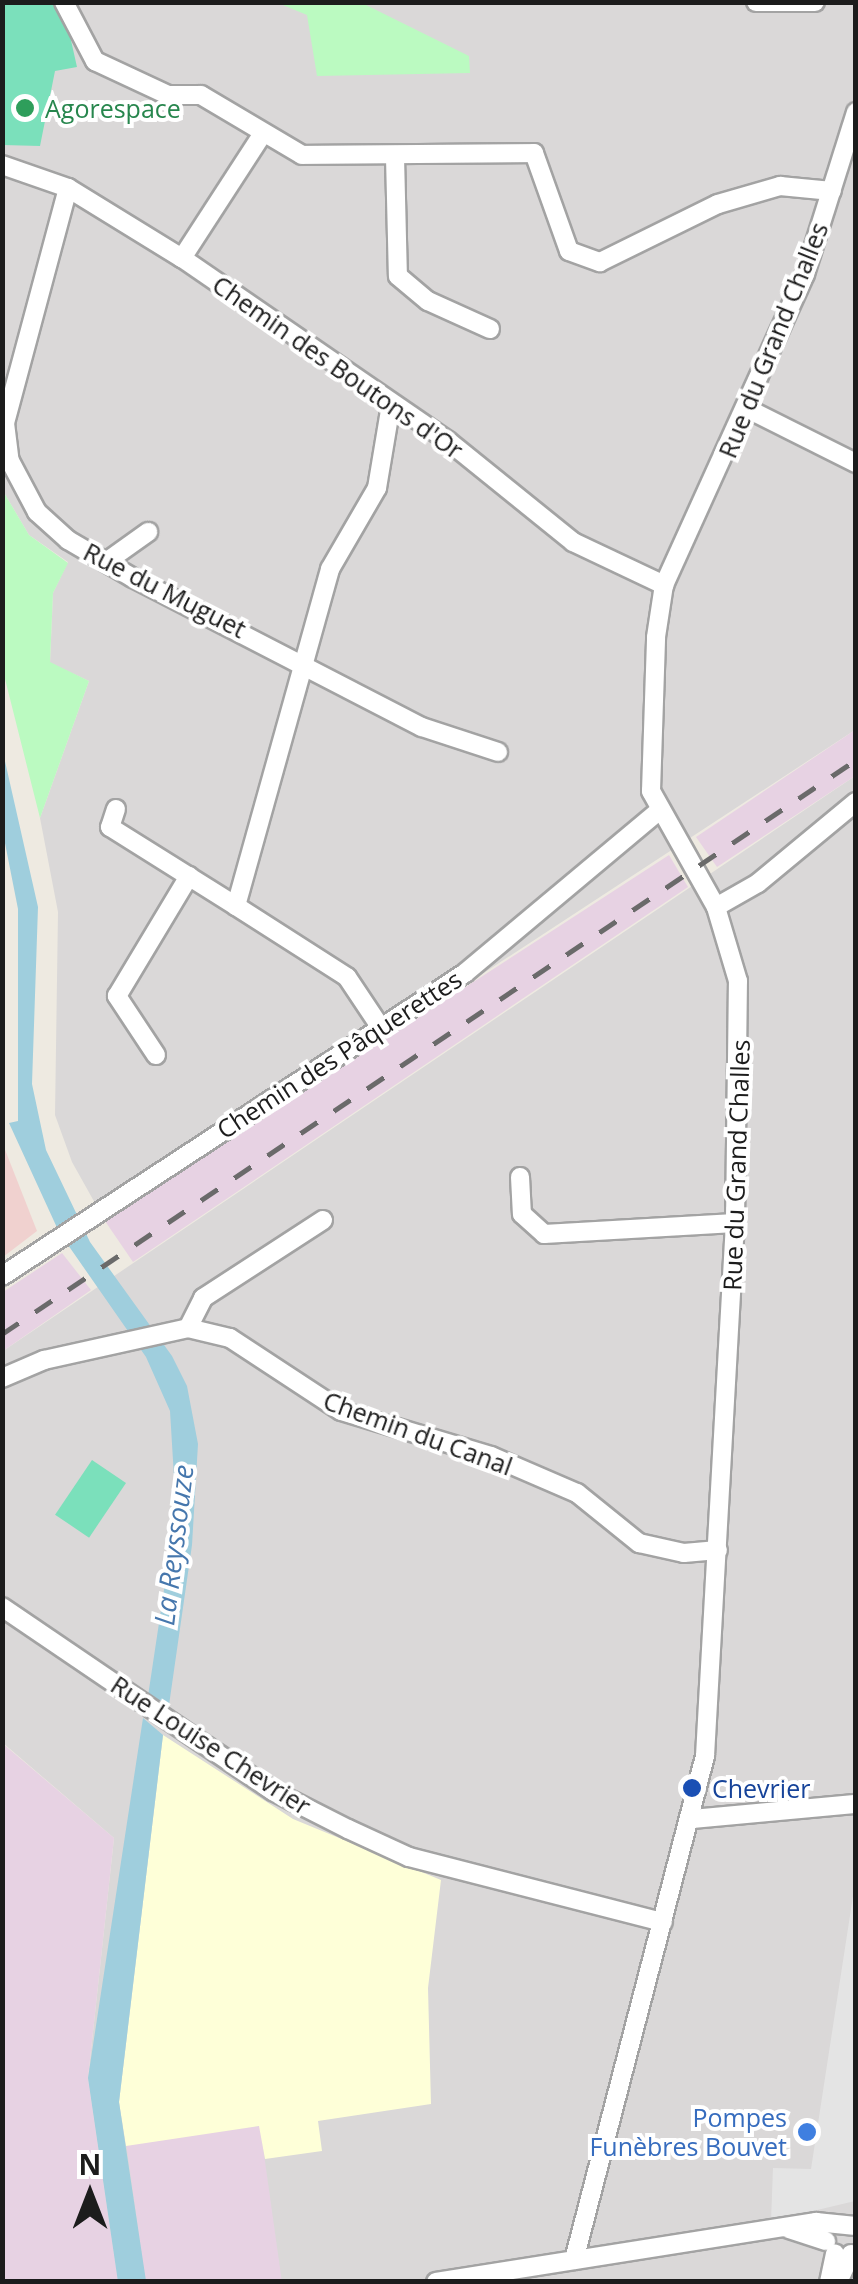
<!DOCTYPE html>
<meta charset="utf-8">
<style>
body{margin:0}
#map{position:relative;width:858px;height:2284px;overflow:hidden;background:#eeeae1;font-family:"Open Sans",sans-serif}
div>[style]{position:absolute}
.residential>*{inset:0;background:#dad8d8}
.commercial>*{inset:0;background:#f0d1cf}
.industrial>*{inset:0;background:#e7d2e3;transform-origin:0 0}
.education>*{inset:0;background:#feffd8}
.park>*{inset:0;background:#bbfac1}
.pitch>*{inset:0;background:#7be0bb;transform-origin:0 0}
.parking>*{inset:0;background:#e4e4e4}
.water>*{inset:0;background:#9fcedd}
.roads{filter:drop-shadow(2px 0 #a3a3a3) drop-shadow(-2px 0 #a3a3a3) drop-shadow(0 2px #a3a3a3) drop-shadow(0 -2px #a3a3a3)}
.minor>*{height:18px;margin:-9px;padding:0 9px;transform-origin:9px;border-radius:9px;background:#fff}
.rail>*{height:5px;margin-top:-2.5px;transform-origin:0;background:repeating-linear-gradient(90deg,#6a6a6a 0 20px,transparent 0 40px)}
.dots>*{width:28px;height:28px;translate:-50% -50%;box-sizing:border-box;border:5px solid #fff;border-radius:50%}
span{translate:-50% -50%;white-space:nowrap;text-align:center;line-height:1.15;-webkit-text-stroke:8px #fff;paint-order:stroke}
.leisure-label{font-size:25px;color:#27864d}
.left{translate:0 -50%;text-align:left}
.street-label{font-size:25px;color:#1c1c1c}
.transit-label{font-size:25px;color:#164399}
.shop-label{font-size:25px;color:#366cbe}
.right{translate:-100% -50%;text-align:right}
.water-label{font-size:28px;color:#4677ad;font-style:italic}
.frame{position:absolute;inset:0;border:5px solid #1c1c1c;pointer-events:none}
.north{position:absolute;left:40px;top:2144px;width:100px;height:100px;-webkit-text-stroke:8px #fff;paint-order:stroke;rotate:0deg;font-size:28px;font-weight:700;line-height:40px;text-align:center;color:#1c1c1c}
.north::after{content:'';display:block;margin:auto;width:35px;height:45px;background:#1c1c1c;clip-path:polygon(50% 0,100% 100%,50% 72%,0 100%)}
</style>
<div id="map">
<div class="residential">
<i style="clip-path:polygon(3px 3px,855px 3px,855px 730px,105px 1221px,72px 1162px,55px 1115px,58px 912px,40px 818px,89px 681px,50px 663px,53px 593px,68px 562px,29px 535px,3px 491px)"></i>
<i style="clip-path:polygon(855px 776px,855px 2281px,118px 2281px,88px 2078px,114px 1838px,3px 1743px,3px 1351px)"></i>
</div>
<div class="commercial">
<i style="clip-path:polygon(2px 1142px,37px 1231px,3px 1257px,2px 1257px)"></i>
</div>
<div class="industrial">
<i style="clip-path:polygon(855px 730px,855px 776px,717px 867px,696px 837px)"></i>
<i style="clip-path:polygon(669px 855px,688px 887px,133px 1262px,105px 1221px)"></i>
<i style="clip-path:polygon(62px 1253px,91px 1290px,3px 1351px,3px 1292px)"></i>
<i style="clip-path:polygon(2px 1743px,114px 1838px,88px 2078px,118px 2281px,3px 2281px)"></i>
<i style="left:260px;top:2126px;width:157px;height:135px;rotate:82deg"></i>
</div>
<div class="education">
<i style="clip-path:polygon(163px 1735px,293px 1819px,441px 1880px,428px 1988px,431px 2104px,318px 2121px,322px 2151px,265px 2159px,259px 2126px,126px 2146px,119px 2102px)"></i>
</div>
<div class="park">
<i style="clip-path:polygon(278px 3px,362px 3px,469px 56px,470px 73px,317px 76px,307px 15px)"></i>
<i style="clip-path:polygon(3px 491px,29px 535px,68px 563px,53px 593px,50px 662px,89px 681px,40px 818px,3px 671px)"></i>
</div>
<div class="pitch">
<i style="clip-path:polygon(3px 3px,52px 3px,68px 27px,77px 67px,55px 71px,40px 146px,3px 145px)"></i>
<i style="left:92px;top:1460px;width:41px;height:66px;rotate:34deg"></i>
</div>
<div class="parking">
<i style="clip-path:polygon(855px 1883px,855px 2201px,771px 2221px,773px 2168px,811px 2169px)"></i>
</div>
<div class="water">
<i style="clip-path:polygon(2px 748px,38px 907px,32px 1084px,46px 1150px,90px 1242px,172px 1356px,187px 1386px,198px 1444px,192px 1545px,169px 1705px,148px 1696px,176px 1510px,170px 1411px,146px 1357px,59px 1232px,9px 1123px,18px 1121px,18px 909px,3px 833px)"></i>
<i style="clip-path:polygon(143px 1718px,163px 1735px,119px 2102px,146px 2281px,118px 2282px,88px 2078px)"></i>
</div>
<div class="roads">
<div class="minor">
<i style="left:64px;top:2px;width:67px;rotate:62.3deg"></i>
<i style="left:95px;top:61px;width:81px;rotate:25deg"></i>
<i style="left:168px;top:95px;width:33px"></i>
<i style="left:201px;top:95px;width:117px;rotate:30.7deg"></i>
<i style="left:302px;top:155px;width:232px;rotate:-0.5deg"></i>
<i style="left:534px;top:153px;width:104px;rotate:70.3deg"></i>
<i style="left:569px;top:251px;width:33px;rotate:20deg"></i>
<i style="left:600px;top:262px;width:131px;rotate:-26.2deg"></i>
<i style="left:718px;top:204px;width:65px;rotate:-16.2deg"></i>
<i style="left:780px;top:186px;width:52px;rotate:5.5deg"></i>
<i style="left:756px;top:2px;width:59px"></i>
<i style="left:395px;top:157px;width:119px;rotate:88.6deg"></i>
<i style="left:398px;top:276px;width:39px;rotate:40deg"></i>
<i style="left:428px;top:301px;width:68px;rotate:24.3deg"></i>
<i style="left:2px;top:165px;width:70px;rotate:19.2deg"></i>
<i style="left:68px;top:188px;width:134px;rotate:31.6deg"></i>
<i style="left:182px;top:258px;width:323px;rotate:34.5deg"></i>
<i style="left:448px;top:441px;width:161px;rotate:38.9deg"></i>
<i style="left:573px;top:542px;width:101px;rotate:25.3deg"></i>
<i style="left:68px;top:188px;width:243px;rotate:105deg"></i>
<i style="left:5px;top:423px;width:38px;rotate:83deg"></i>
<i style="left:10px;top:461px;width:58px;rotate:62.1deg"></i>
<i style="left:37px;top:512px;width:42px;rotate:42.1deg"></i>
<i style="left:68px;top:540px;width:75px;rotate:30.3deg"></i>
<i style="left:133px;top:578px;width:325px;rotate:27.3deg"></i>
<i style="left:422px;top:727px;width:80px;rotate:18.2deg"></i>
<i style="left:182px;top:258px;width:147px;rotate:-57deg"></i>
<i style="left:748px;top:409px;width:121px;rotate:26.6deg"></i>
<i style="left:106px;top:562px;width:52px;rotate:-35.5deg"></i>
<i style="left:116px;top:809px;width:19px;rotate:108deg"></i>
<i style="left:110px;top:827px;width:149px;rotate:32.1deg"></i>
<i style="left:716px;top:907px;width:48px;rotate:-29.7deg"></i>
<i style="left:758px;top:883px;width:127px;rotate:-39.6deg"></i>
<i style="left:381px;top:1028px;width:61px;rotate:-123.7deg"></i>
<i style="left:347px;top:977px;width:132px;rotate:-147.4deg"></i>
<i style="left:236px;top:906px;width:350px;rotate:-74.4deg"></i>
<i style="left:330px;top:569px;width:94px;rotate:-59.9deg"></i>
<i style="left:377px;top:488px;width:85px;rotate:-80.5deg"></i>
<i style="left:156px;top:1055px;width:71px;rotate:-123.5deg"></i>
<i style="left:117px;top:996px;width:140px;rotate:-59deg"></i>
<i style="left:520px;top:1177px;width:37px;rotate:87deg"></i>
<i style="left:522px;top:1214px;width:30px;rotate:42deg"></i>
<i style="left:544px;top:1234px;width:191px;rotate:-3.3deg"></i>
<i style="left:2px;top:1276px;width:553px;rotate:-33.2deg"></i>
<i style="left:465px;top:973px;width:253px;rotate:-39.9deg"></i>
<i style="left:188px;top:1328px;width:34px;rotate:-63deg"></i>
<i style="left:203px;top:1298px;width:143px;rotate:-33deg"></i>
<i style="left:2px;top:1378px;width:46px;rotate:-23.2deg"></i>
<i style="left:44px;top:1360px;width:148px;rotate:-12.5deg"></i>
<i style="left:188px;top:1328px;width:43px;rotate:13.4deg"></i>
<i style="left:230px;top:1338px;width:133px;rotate:33.3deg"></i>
<i style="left:341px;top:1411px;width:157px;rotate:16.7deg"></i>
<i style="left:491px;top:1456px;width:94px;rotate:23.3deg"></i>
<i style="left:577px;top:1493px;width:80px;rotate:38.9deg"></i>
<i style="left:639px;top:1543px;width:46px;rotate:12.5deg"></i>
<i style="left:684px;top:1553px;width:34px;rotate:-5deg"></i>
<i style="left:2px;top:1607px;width:328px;rotate:34.2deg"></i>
<i style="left:273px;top:1791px;width:84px;rotate:26.9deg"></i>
<i style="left:348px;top:1829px;width:67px;rotate:24.7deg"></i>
<i style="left:409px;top:1857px;width:262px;rotate:14.4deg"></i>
<i style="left:693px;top:1819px;width:164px;rotate:-5.3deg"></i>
<i style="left:789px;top:2229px;width:39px;rotate:18deg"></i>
<i style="left:574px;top:2260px;width:521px;rotate:-75.43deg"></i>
<i style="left:705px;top:1756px;width:534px;rotate:-86.78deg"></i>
<i style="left:735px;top:1223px;width:242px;rotate:-89.3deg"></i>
<i style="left:738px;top:981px;width:77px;rotate:-106.6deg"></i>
<i style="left:716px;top:907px;width:133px;rotate:-119.3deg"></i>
<i style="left:651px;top:791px;width:154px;rotate:-88.1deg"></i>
<i style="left:656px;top:637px;width:53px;rotate:-81.3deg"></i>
<i style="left:664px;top:585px;width:341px;rotate:-65.6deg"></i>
<i style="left:805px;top:274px;width:170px;rotate:-72.5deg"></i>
<i style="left:436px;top:2282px;width:385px;rotate:-9deg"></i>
<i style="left:816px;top:2222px;width:40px;rotate:5.7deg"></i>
<i style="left:829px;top:2282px;width:29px;rotate:-78deg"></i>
<i style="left:838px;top:2282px;width:31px;rotate:-65deg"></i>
</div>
</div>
<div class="rail">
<i style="left:2px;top:1334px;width:1029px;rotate:-33.91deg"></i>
</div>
<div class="dots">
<i style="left:25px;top:108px;background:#2e9e5b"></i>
<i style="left:692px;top:1788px;background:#1a4fb4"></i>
<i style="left:807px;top:2132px;background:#3f7fe0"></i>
</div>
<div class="leisure-label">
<span class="left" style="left:45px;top:108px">Agorespace</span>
</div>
<div class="street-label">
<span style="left:773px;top:340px;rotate:-68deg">Rue du Grand Challes</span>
<span style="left:338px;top:367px;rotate:35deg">Chemin des Boutons d'Or</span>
<span style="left:165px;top:590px;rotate:27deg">Rue du Muguet</span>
<span style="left:339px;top:1054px;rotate:-33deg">Chemin des Pâquerettes</span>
<span style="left:736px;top:1165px;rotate:-88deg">Rue du Grand Challes</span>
<span style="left:418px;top:1433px;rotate:20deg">Chemin du Canal</span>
<span style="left:211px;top:1745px;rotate:33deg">Rue Louise Chevrier</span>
</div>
<div class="transit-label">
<span class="left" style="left:712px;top:1788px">Chevrier</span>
</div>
<div class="shop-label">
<span class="right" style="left:787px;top:2132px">Pompes<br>Funèbres Bouvet</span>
</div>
<div class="water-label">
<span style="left:173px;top:1545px;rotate:-83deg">La Reyssouze</span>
</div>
<div class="frame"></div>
<div class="north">N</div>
</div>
